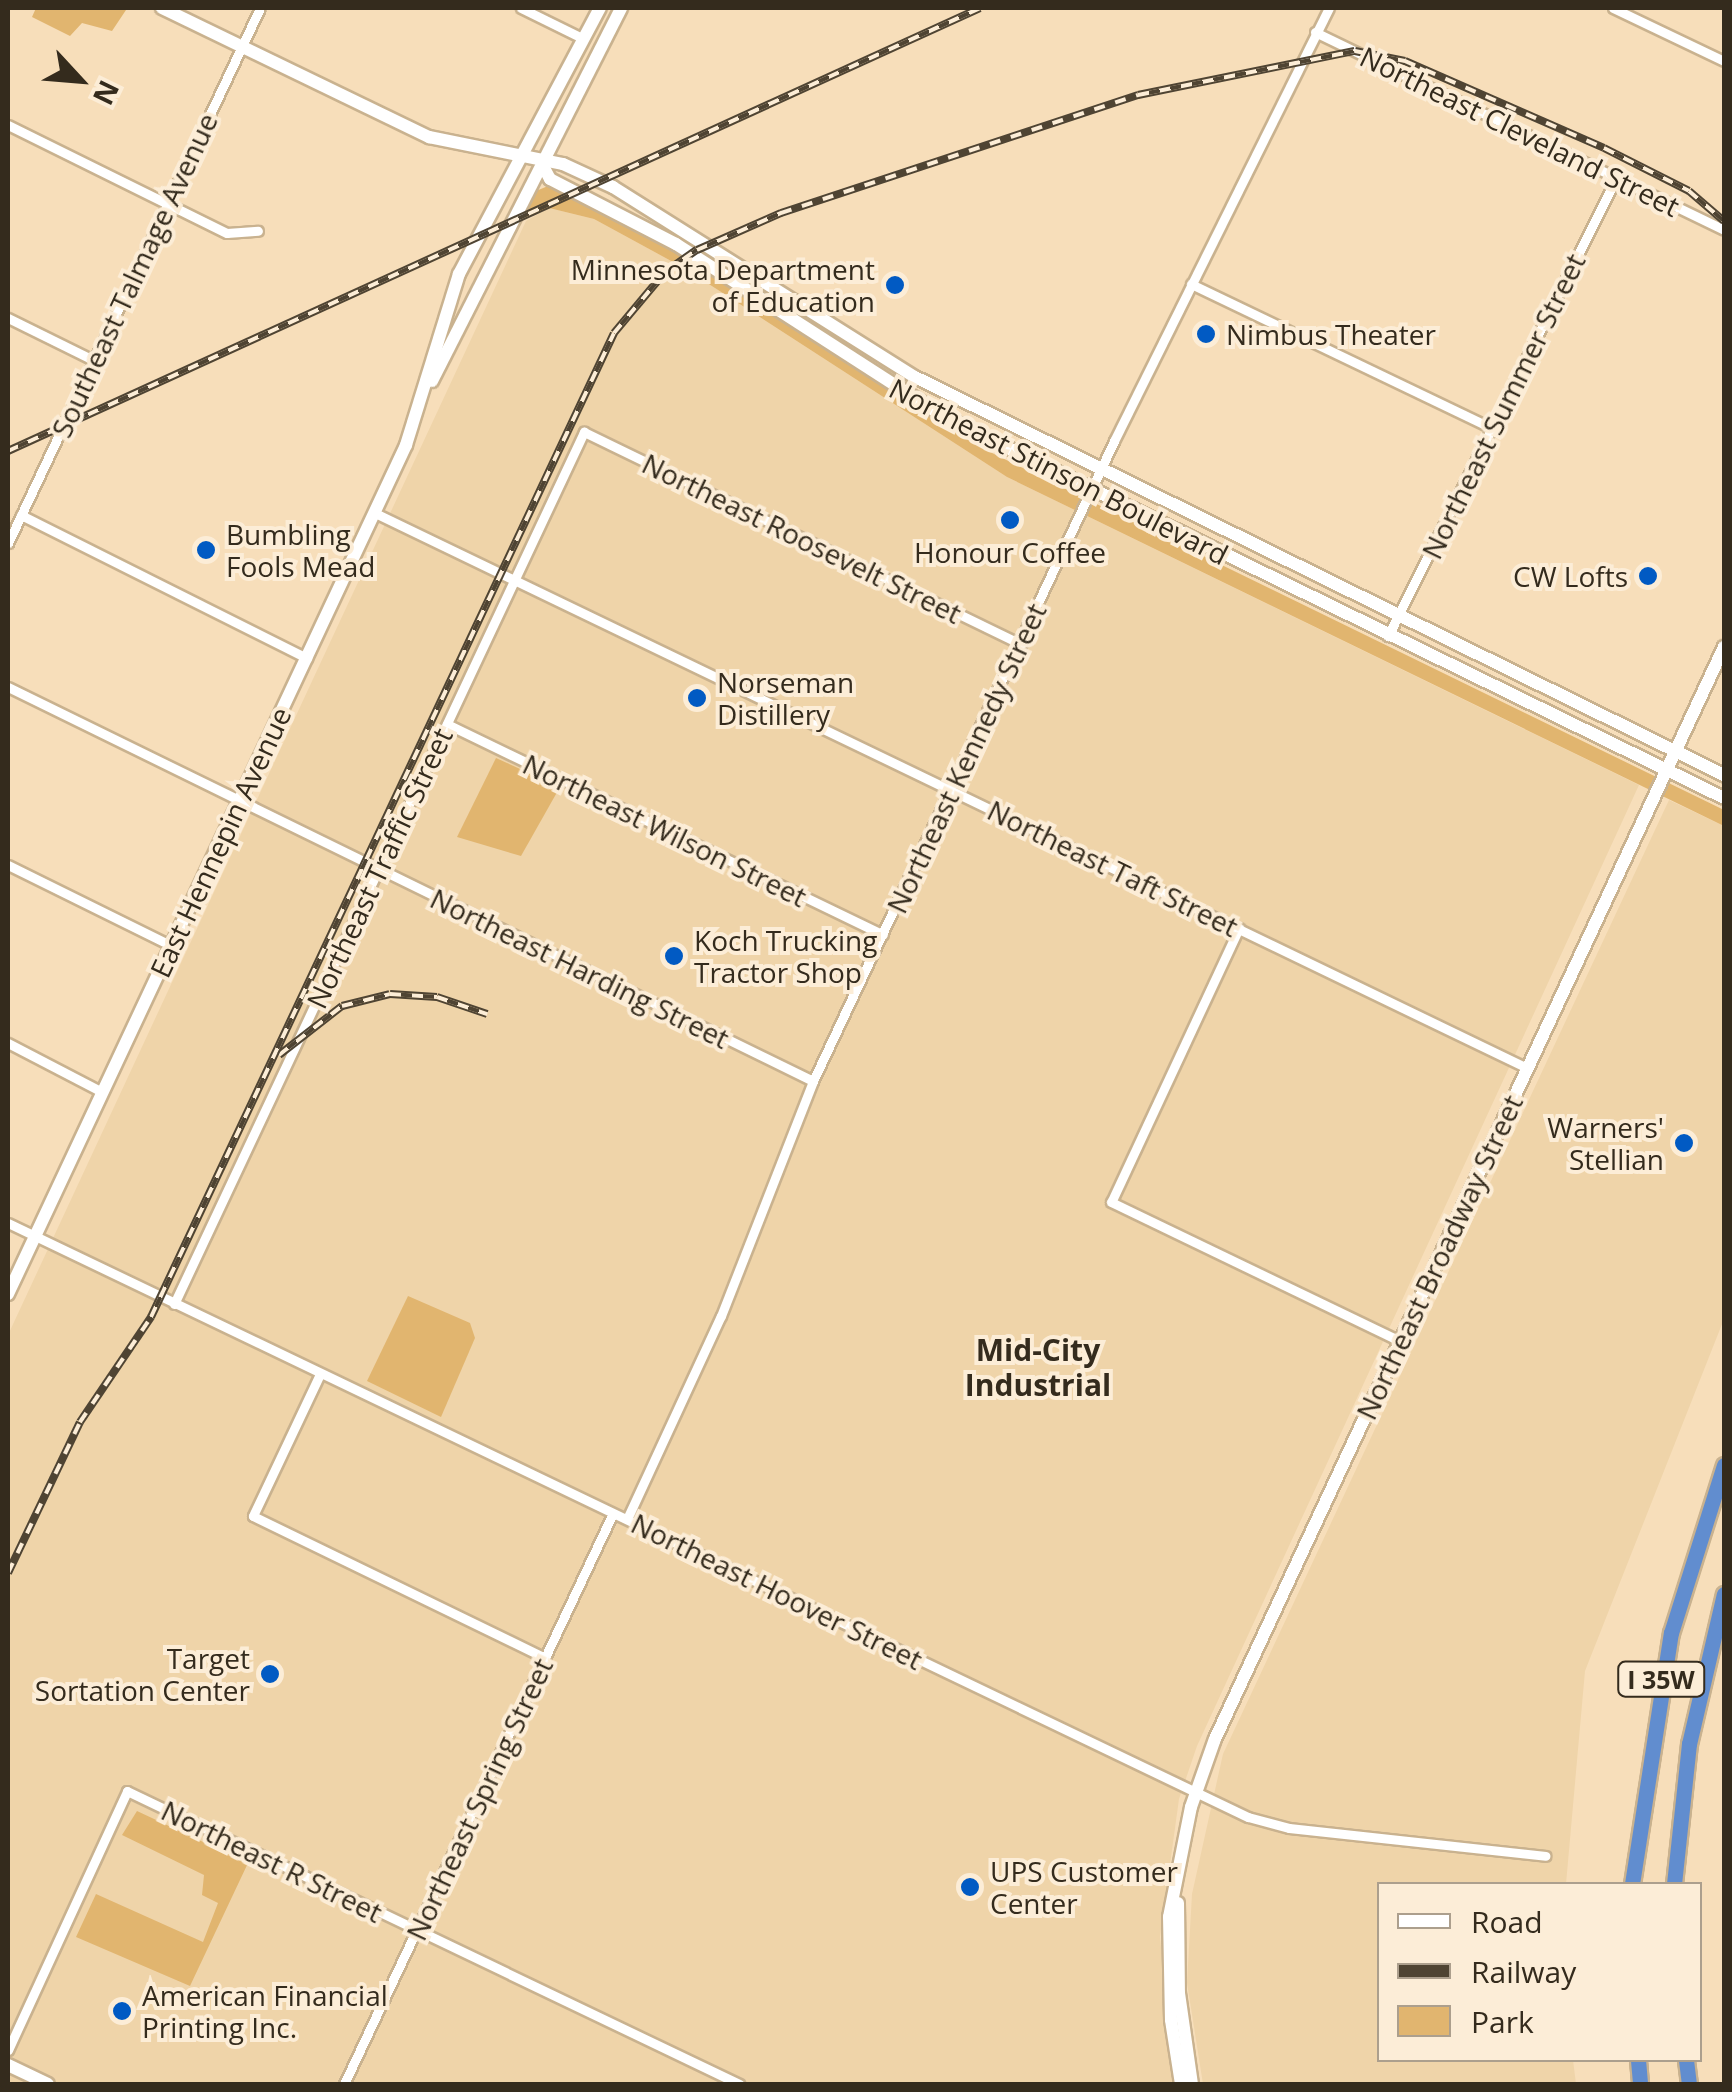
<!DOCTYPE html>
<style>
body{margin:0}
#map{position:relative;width:1732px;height:2092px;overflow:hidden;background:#f7deba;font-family:"Open Sans",sans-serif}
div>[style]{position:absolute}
.built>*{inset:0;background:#efd4a9}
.green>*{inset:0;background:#e1b56f}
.roads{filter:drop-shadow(2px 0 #c9b28f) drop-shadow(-2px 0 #c9b28f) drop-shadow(0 2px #c9b28f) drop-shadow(0 -2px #c9b28f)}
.street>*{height:9px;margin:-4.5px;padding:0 4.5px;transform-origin:4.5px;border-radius:4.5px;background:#fff}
.secondary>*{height:12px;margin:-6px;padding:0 6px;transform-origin:6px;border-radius:6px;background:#fff}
.highway>*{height:15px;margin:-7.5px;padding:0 7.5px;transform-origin:7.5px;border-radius:7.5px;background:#618dcf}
.rail>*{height:8px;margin-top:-4px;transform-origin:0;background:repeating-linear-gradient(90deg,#fcedd7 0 11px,#4f4433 0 22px);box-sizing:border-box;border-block:2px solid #4f4433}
.dots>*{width:28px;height:28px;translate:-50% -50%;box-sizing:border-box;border:5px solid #fcedd7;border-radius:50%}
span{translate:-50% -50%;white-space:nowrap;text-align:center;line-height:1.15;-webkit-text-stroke:8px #fcedd7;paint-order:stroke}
.shield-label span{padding:2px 8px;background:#fcedd7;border:2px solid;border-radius:8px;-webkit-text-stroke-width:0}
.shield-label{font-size:25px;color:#342b1d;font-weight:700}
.street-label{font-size:28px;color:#342b1d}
.poi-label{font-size:28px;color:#342b1d}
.right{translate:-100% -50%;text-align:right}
.left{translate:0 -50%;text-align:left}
.neighbourhood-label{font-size:30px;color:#342b1d;font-weight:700}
.frame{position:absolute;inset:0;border:10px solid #342b1d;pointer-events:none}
.legend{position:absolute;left:1377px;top:1882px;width:325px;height:180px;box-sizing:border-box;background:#fcedd7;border:2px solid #ac9f8d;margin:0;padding:12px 18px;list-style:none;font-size:30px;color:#342b1d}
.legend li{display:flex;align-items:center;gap:20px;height:50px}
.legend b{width:50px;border:2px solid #ac9f8d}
.north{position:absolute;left:30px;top:30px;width:100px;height:100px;-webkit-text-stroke:8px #fcedd7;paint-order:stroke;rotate:116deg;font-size:28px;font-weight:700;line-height:40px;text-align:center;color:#342b1d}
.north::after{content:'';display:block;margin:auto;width:35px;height:45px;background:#342b1d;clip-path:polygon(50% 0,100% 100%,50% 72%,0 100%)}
</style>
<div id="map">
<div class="built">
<i style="clip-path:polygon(549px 208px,594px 219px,684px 268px,1007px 477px,1639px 785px,1197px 1746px,1179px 1799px,1160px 1937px,1174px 2084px,8px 2084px,8px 1335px,526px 221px)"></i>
<i style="clip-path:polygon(1669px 800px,1724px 826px,1724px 1319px,1585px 1671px,1566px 1884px,1380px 1884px,1380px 2060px,1573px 2060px,1576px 2084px,1203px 2084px,1187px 1983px,1192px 1894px,1223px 1754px)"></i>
</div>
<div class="green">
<i style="clip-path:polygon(36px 8px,121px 8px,126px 10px,112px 31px,82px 23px,70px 36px,32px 17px)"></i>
<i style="clip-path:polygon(548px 186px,663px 244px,988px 451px,1724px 810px,1724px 826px,1007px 477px,684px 268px,594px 219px,549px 208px,521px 219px,536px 191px)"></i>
<i style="clip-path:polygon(496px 758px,560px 787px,521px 856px,457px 837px)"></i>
<i style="clip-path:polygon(408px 1296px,470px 1323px,475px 1338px,441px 1417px,367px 1381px)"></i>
<i style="clip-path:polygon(137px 1811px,248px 1863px,190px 1986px,76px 1937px,96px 1894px,203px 1942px,218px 1903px,202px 1895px,204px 1875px,122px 1835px)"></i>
</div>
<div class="roads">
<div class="street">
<i style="left:521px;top:8px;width:68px;rotate:26.2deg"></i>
<i style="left:1613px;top:8px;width:123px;rotate:25.5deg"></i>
<i style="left:1315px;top:32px;width:454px;rotate:25.8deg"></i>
<i style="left:8px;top:125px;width:244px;rotate:26.3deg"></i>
<i style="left:227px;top:233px;width:31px;rotate:-4deg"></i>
<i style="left:1191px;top:284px;width:334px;rotate:25.6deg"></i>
<i style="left:8px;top:318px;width:95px;rotate:26.3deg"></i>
<i style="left:375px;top:513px;width:1279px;rotate:25.72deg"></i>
<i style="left:21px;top:515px;width:320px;rotate:26.6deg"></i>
<i style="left:8px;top:543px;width:591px;rotate:-64.78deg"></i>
<i style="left:1388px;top:636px;width:514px;rotate:-63.53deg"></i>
<i style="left:8px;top:687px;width:896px;rotate:26.08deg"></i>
<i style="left:447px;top:724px;width:484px;rotate:25.8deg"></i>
<i style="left:8px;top:865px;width:183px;rotate:26.3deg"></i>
<i style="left:1239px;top:928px;width:302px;rotate:115deg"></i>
<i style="left:1111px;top:1202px;width:321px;rotate:25.7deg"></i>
<i style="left:8px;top:1043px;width:106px;rotate:27.5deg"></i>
<i style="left:8px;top:1223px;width:1375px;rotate:25.6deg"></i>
<i style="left:1248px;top:1817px;width:42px;rotate:15deg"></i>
<i style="left:1289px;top:1828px;width:258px;rotate:6.2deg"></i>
<i style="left:174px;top:1304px;width:964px;rotate:-64.82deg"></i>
<i style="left:584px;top:432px;width:486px;rotate:25.9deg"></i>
<i style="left:320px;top:1374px;width:157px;rotate:115.3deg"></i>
<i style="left:253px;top:1516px;width:325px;rotate:25.9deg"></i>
<i style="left:627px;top:1519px;width:224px;rotate:-65.2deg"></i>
<i style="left:721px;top:1316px;width:252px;rotate:-68.6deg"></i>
<i style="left:813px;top:1081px;width:707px;rotate:-64.81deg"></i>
<i style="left:1114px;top:441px;width:483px;rotate:-63.6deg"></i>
<i style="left:8px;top:2050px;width:285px;rotate:-65.3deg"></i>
<i style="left:127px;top:1791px;width:679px;rotate:25.58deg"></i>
<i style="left:344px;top:2084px;width:631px;rotate:-64.77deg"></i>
</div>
<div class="secondary">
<i style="left:162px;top:8px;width:297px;rotate:25.8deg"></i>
<i style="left:429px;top:137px;width:137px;rotate:11.4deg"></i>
<i style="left:563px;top:164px;width:55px;rotate:24.7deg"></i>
<i style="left:613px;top:187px;width:357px;rotate:32.2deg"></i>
<i style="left:915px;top:377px;width:902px;rotate:26.2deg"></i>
<i style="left:542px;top:164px;width:17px;rotate:62deg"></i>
<i style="left:550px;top:179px;width:142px;rotate:27.3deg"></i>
<i style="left:676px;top:244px;width:318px;rotate:32.8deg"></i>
<i style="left:943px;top:416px;width:869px;rotate:26.06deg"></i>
<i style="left:432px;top:381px;width:418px;rotate:-63.1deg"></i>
<i style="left:8px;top:1294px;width:938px;rotate:-64.88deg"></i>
<i style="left:406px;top:445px;width:179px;rotate:-72.8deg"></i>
<i style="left:459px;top:274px;width:301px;rotate:-62.1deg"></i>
<i style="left:1178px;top:1903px;width:90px;rotate:89.4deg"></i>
<i style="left:1179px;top:1993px;width:92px;rotate:81.9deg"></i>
<i style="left:8px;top:2065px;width:44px;rotate:25.4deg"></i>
<i style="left:1181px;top:2084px;width:65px;rotate:-98.9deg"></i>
<i style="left:1171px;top:2020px;width:103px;rotate:-91.1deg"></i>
<i style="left:1169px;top:1917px;width:112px;rotate:-78.7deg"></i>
<i style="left:1191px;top:1807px;width:72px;rotate:-70.6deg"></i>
<i style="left:1215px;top:1739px;width:1205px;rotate:-65.01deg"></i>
</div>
<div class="highway">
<i style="left:1632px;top:1884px;width:254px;rotate:-81.2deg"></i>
<i style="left:1671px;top:1633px;width:176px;rotate:-72.5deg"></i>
<i style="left:1674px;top:1884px;width:141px;rotate:-83.9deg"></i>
<i style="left:1689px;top:1744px;width:154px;rotate:-76.9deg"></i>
<i style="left:1638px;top:2060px;width:24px;rotate:85deg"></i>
<i style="left:1686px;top:2060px;width:24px;rotate:83deg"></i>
</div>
</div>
<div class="rail">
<i style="left:8px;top:451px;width:1068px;rotate:-24.5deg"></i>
<i style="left:279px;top:1055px;width:80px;rotate:-37.9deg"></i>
<i style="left:342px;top:1006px;width:49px;rotate:-14deg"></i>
<i style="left:390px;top:994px;width:47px;rotate:3.7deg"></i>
<i style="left:437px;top:997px;width:53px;rotate:18.8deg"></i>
<i style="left:8px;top:1573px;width:167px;rotate:-64.5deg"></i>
<i style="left:80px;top:1422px;width:127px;rotate:-55.9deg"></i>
<i style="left:151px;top:1317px;width:1087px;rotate:-64.8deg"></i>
<i style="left:614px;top:333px;width:80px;rotate:-50.1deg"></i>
<i style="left:665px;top:272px;width:39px;rotate:-35deg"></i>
<i style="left:697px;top:250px;width:92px;rotate:-23.8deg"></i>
<i style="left:781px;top:213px;width:376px;rotate:-18.3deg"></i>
<i style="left:1138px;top:95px;width:221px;rotate:-11.5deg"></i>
<i style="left:1355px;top:51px;width:51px;rotate:11.3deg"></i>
<i style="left:1405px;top:61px;width:217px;rotate:23.6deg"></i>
<i style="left:1604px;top:148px;width:95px;rotate:26.8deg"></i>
<i style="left:1689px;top:191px;width:46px;rotate:40.6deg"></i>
</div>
<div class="dots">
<i style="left:895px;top:285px;background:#015ac3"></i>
<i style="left:1206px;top:334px;background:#015ac3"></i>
<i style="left:1010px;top:520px;background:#015ac3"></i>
<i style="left:206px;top:550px;background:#015ac3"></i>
<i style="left:1648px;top:576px;background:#015ac3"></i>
<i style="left:697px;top:698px;background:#015ac3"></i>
<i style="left:674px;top:956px;background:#015ac3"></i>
<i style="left:1684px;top:1143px;background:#015ac3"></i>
<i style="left:270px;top:1674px;background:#015ac3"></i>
<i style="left:970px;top:1887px;background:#015ac3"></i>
<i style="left:122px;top:2011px;background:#015ac3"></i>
</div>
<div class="shield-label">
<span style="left:1661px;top:1679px">I 35W</span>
</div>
<div class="street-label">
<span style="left:1520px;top:131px;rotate:26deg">Northeast Cleveland Street</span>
<span style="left:134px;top:275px;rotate:-65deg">Southeast Talmage Avenue</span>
<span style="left:1503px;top:406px;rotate:-64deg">Northeast Summer Street</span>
<span style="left:1059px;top:471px;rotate:27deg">Northeast Stinson Boulevard</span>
<span style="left:802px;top:538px;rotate:26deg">Northeast Roosevelt Street</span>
<span style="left:966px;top:758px;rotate:-65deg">Northeast Kennedy Street</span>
<span style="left:665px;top:830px;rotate:26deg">Northeast Wilson Street</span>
<span style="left:220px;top:842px;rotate:-65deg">East Hennepin Avenue</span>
<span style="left:379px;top:868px;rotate:-65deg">Northeast Traffic Street</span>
<span style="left:1113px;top:868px;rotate:26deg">Northeast Taft Street</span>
<span style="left:580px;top:968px;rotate:26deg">Northeast Harding Street</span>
<span style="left:1439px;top:1257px;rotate:-65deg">Northeast Broadway Street</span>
<span style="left:777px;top:1591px;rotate:26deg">Northeast Hoover Street</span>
<span style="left:479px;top:1799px;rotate:-65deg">Northeast Spring Street</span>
<span style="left:272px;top:1861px;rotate:26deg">Northeast R Street</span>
</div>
<div class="poi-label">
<span class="right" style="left:875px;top:285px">Minnesota Department<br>of Education</span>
<span class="left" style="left:1226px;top:334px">Nimbus Theater</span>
<span class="left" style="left:226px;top:550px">Bumbling<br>Fools Mead</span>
<span style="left:1010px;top:552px">Honour Coffee</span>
<span class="right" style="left:1628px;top:576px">CW Lofts</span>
<span class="left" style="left:717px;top:698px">Norseman<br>Distillery</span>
<span class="left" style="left:694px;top:956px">Koch Trucking<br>Tractor Shop</span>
<span class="right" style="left:1664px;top:1143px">Warners'<br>Stellian</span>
<span class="right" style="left:250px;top:1674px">Target<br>Sortation Center</span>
<span class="left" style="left:990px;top:1887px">UPS Customer<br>Center</span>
<span class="left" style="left:142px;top:2011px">American Financial<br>Printing Inc.</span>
</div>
<div class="neighbourhood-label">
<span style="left:1038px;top:1367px">Mid-City<br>Industrial</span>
</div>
<div class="frame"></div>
<ul class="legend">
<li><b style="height:12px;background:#fff"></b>Road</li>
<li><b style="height:12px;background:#4f4433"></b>Railway</li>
<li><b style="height:28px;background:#e1b56f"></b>Park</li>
</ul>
<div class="north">N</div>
</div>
